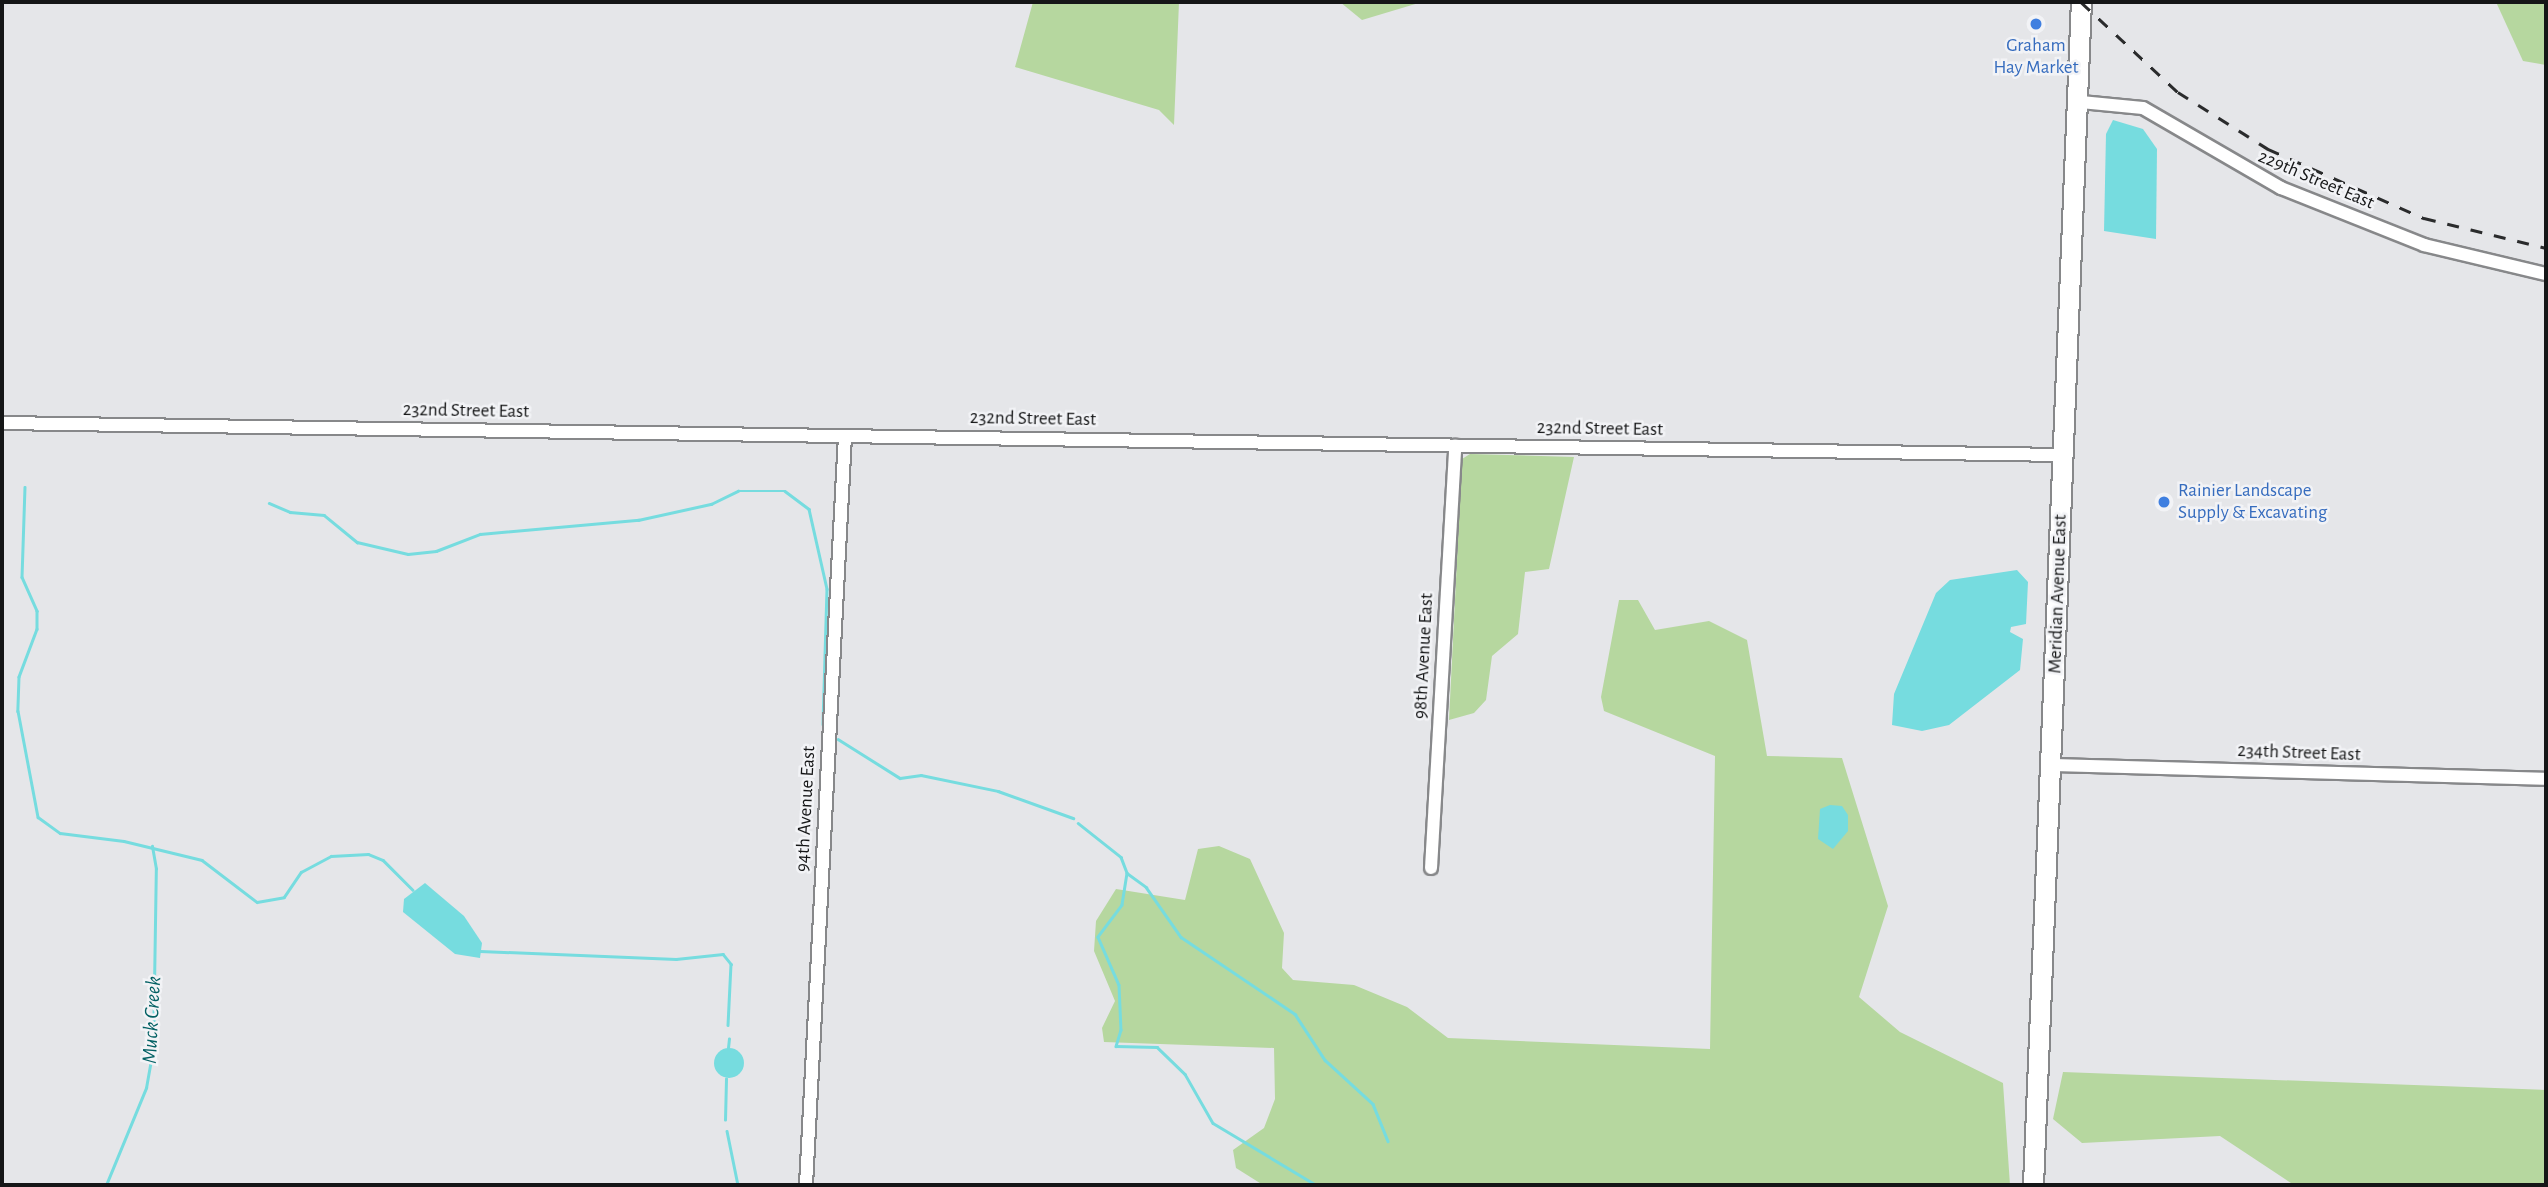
<!DOCTYPE html>
<style>
body{margin:0}
#map{position:relative;width:2548px;height:1187px;overflow:hidden;background:#e5e6e9;font-family:"Alegreya Sans",sans-serif}
div>[style]{position:absolute}
.green>*{inset:0;background:#b6d79f}
.water>*{inset:0;background:#76dcdf}
.round{border-radius:50%}
.stream>*{height:2.5px;margin:-1.25px;padding:0 1.25px;transform-origin:1.25px;border-radius:1.25px;background:#76dcdf}
.roads{filter:drop-shadow(2px 0 #87888a) drop-shadow(-2px 0 #87888a) drop-shadow(0 2px #87888a) drop-shadow(0 -2px #87888a)}
.minor>*{height:12px;margin:-6px;padding:0 6px;transform-origin:6px;border-radius:6px;background:#fff}
.primary>*{height:19px;margin:-9.5px;padding:0 9.5px;transform-origin:9.5px;border-radius:9.5px;background:#fff}
.rail>*{height:2.5px;margin-top:-1.25px;transform-origin:0;background:repeating-linear-gradient(90deg,#2a2b2c 0 12px,transparent 0 24px)}
.dots>*{width:19px;height:19px;translate:-50% -50%;box-sizing:border-box;border:4px solid #f2f3f6;border-radius:50%}
span{translate:-50% -50%;white-space:nowrap;text-align:center;line-height:1.15;-webkit-text-stroke:5px #f2f3f6;paint-order:stroke}
.shop-label{font-size:19px;color:#366cbe}
.left{translate:0 -50%;text-align:left}
.street-label{font-size:19px;color:#151617}
.water-label{font-size:21px;color:#026063;font-style:italic}
.frame{position:absolute;inset:0;border:4px solid #151617;pointer-events:none}
</style>
<div id="map">
<div class="green">
<i style="clip-path:polygon(1033px 2px,1179px 2px,1174px 125px,1159px 110px,1015px 67px)"></i>
<i style="clip-path:polygon(1340px 2px,1422px 2px,1362px 20px)"></i>
<i style="clip-path:polygon(2496px 2px,2546px 2px,2546px 65px,2523px 61px)"></i>
<i style="clip-path:polygon(1470px 454px,1574px 457px,1549px 569px,1525px 572px,1518px 634px,1492px 656px,1486px 700px,1474px 713px,1449px 720px,1462px 459px)"></i>
<i style="clip-path:polygon(1619px 600px,1638px 600px,1655px 630px,1709px 621px,1747px 640px,1767px 756px,1842px 758px,1888px 906px,1859px 997px,1900px 1032px,2003px 1083px,2010px 1185px,1263px 1185px,1236px 1168px,1233px 1150px,1264px 1128px,1275px 1099px,1274px 1048px,1104px 1042px,1102px 1028px,1115px 1001px,1094px 951px,1096px 921px,1116px 889px,1185px 900px,1198px 849px,1219px 846px,1250px 859px,1284px 933px,1282px 968px,1293px 980px,1354px 985px,1407px 1007px,1448px 1038px,1710px 1049px,1715px 756px,1604px 711px,1601px 697px)"></i>
<i style="clip-path:polygon(2063px 1072px,2546px 1090px,2546px 1185px,2294px 1185px,2220px 1136px,2082px 1143px,2053px 1119px)"></i>
</div>
<div class="water">
<i style="clip-path:polygon(2113px 120px,2143px 129px,2157px 149px,2156px 239px,2104px 231px,2106px 134px)"></i>
<i style="clip-path:polygon(2017px 570px,2028px 582px,2026px 624px,2011px 627px,2010px 632px,2023px 639px,2020px 670px,1949px 725px,1922px 731px,1892px 725px,1894px 694px,1936px 593px,1950px 580px)"></i>
<i style="clip-path:polygon(1830px 805px,1842px 806px,1848px 815px,1848px 831px,1833px 849px,1818px 839px,1820px 809px)"></i>
<i style="clip-path:polygon(425px 883px,464px 916px,482px 943px,480px 958px,455px 954px,403px 912px,404px 899px)"></i>
<i class="round" style="left:714px;top:1048px;width:30px;height:30px"></i>
</div>
<div class="stream">
<i style="left:25px;top:487px;width:90px;rotate:91.9deg"></i>
<i style="left:22px;top:577px;width:37px;rotate:66deg"></i>
<i style="left:37px;top:611px;width:18px;rotate:90deg"></i>
<i style="left:37px;top:629px;width:51px;rotate:110.6deg"></i>
<i style="left:19px;top:677px;width:34px;rotate:92deg"></i>
<i style="left:18px;top:711px;width:108px;rotate:79.3deg"></i>
<i style="left:38px;top:817px;width:27px;rotate:36deg"></i>
<i style="left:60px;top:833px;width:64px;rotate:7.1deg"></i>
<i style="left:124px;top:841px;width:80px;rotate:13.7deg"></i>
<i style="left:202px;top:860px;width:69px;rotate:37.4deg"></i>
<i style="left:257px;top:902px;width:27px;rotate:-10deg"></i>
<i style="left:284px;top:897px;width:30px;rotate:-56deg"></i>
<i style="left:301px;top:872px;width:34px;rotate:-28deg"></i>
<i style="left:331px;top:856px;width:37px;rotate:-3deg"></i>
<i style="left:368px;top:854px;width:16px;rotate:22deg"></i>
<i style="left:383px;top:860px;width:42px;rotate:45deg"></i>
<i style="left:269px;top:503px;width:23px;rotate:23deg"></i>
<i style="left:290px;top:512px;width:34px;rotate:5deg"></i>
<i style="left:324px;top:515px;width:43px;rotate:39.3deg"></i>
<i style="left:357px;top:542px;width:52px;rotate:13.2deg"></i>
<i style="left:408px;top:554px;width:28px;rotate:-6deg"></i>
<i style="left:436px;top:551px;width:47px;rotate:-21.1deg"></i>
<i style="left:480px;top:534px;width:159px;rotate:-5.1deg"></i>
<i style="left:638px;top:520px;width:75px;rotate:-12.4deg"></i>
<i style="left:711px;top:504px;width:30px;rotate:-26deg"></i>
<i style="left:738px;top:491px;width:47px"></i>
<i style="left:785px;top:491px;width:30px;rotate:37deg"></i>
<i style="left:809px;top:509px;width:82px;rotate:77.3deg"></i>
<i style="left:827px;top:589px;width:135px;rotate:91.7deg"></i>
<i style="left:838px;top:739px;width:73px;rotate:32.2deg"></i>
<i style="left:900px;top:778px;width:21px;rotate:-8deg"></i>
<i style="left:921px;top:775px;width:79px;rotate:11.7deg"></i>
<i style="left:998px;top:791px;width:80px;rotate:19.8deg"></i>
<i style="left:1078px;top:823px;width:55px;rotate:38.3deg"></i>
<i style="left:1121px;top:857px;width:17px;rotate:69deg"></i>
<i style="left:1127px;top:873px;width:24px;rotate:36deg"></i>
<i style="left:1146px;top:887px;width:61px;rotate:55deg"></i>
<i style="left:1181px;top:937px;width:138px;rotate:34deg"></i>
<i style="left:1295px;top:1014px;width:55px;rotate:56.9deg"></i>
<i style="left:1325px;top:1060px;width:65px;rotate:42.5deg"></i>
<i style="left:1373px;top:1104px;width:40px;rotate:68deg"></i>
<i style="left:1127px;top:873px;width:32px;rotate:99deg"></i>
<i style="left:1122px;top:905px;width:40px;rotate:127deg"></i>
<i style="left:1098px;top:937px;width:52px;rotate:66.4deg"></i>
<i style="left:1119px;top:985px;width:45px;rotate:87.5deg"></i>
<i style="left:1121px;top:1030px;width:17px;rotate:107deg"></i>
<i style="left:1116px;top:1046px;width:41px;rotate:1.4deg"></i>
<i style="left:1157px;top:1047px;width:39px;rotate:44deg"></i>
<i style="left:1185px;top:1074px;width:56px;rotate:60.3deg"></i>
<i style="left:1213px;top:1123px;width:120px;rotate:31deg"></i>
<i style="left:480px;top:951px;width:196px;rotate:2.3deg"></i>
<i style="left:676px;top:959px;width:47px;rotate:-6.1deg"></i>
<i style="left:723px;top:954px;width:13px;rotate:51deg"></i>
<i style="left:731px;top:964px;width:61px;rotate:92.8deg"></i>
<i style="left:728px;top:1048px;width:9px;rotate:-84deg"></i>
<i style="left:725px;top:1120px;width:41px;rotate:-88.6deg"></i>
<i style="left:727px;top:1131px;width:55px;rotate:78.5deg"></i>
<i style="left:106px;top:1185px;width:105px;rotate:-67.6deg"></i>
<i style="left:146px;top:1088px;width:39px;rotate:-80deg"></i>
<i style="left:153px;top:1050px;width:181px;rotate:-89.1deg"></i>
<i style="left:156px;top:869px;width:23px;rotate:-100deg"></i>
</div>
<div class="roads">
<div class="minor">
<i style="left:2081px;top:102px;width:62px;rotate:5.5deg"></i>
<i style="left:2143px;top:108px;width:160px;rotate:30.1deg"></i>
<i style="left:2281px;top:188px;width:154px;rotate:21.7deg"></i>
<i style="left:2424px;top:245px;width:125px;rotate:13.4deg"></i>
<i style="left:2px;top:423px;width:2062px;rotate:0.89deg"></i>
<i style="left:2051px;top:765px;width:495px;rotate:1.6deg"></i>
<i style="left:1431px;top:868px;width:423px;rotate:-86.7deg"></i>
<i style="left:806px;top:1185px;width:750px;rotate:-87.02deg"></i>
</div>
<div class="primary">
<i style="left:2033px;top:1185px;width:1184px;rotate:-87.68deg"></i>
</div>
</div>
<div class="rail">
<i style="left:2081px;top:2px;width:132px;rotate:42.9deg"></i>
<i style="left:2178px;top:92px;width:107px;rotate:32.3deg"></i>
<i style="left:2268px;top:149px;width:171px;rotate:23.9deg"></i>
<i style="left:2424px;top:218px;width:126px;rotate:13.8deg"></i>
</div>
<div class="dots">
<i style="left:2036px;top:24px;background:#3f7fe0"></i>
<i style="left:2164px;top:502px;background:#3f7fe0"></i>
</div>
<div class="shop-label">
<span style="left:2036px;top:57px">Graham<br>Hay Market</span>
<span class="left" style="left:2178px;top:502px">Rainier Landscape<br>Supply &amp; Excavating</span>
</div>
<div class="street-label">
<span style="left:2316px;top:180px;rotate:23deg">229th Street East</span>
<span style="left:466px;top:411px;rotate:1deg">232nd Street East</span>
<span style="left:1033px;top:419px;rotate:1deg">232nd Street East</span>
<span style="left:1600px;top:429px;rotate:1deg">232nd Street East</span>
<span style="left:2058px;top:594px;rotate:-88deg">Meridian Avenue East</span>
<span style="left:1424px;top:656px;rotate:-87deg">98th Avenue East</span>
<span style="left:2299px;top:753px;rotate:2deg">234th Street East</span>
<span style="left:806px;top:809px;rotate:-87deg">94th Avenue East</span>
</div>
<div class="water-label">
<span style="left:152px;top:1020px;rotate:-87deg">Muck Creek</span>
</div>
<div class="frame"></div>
</div>
